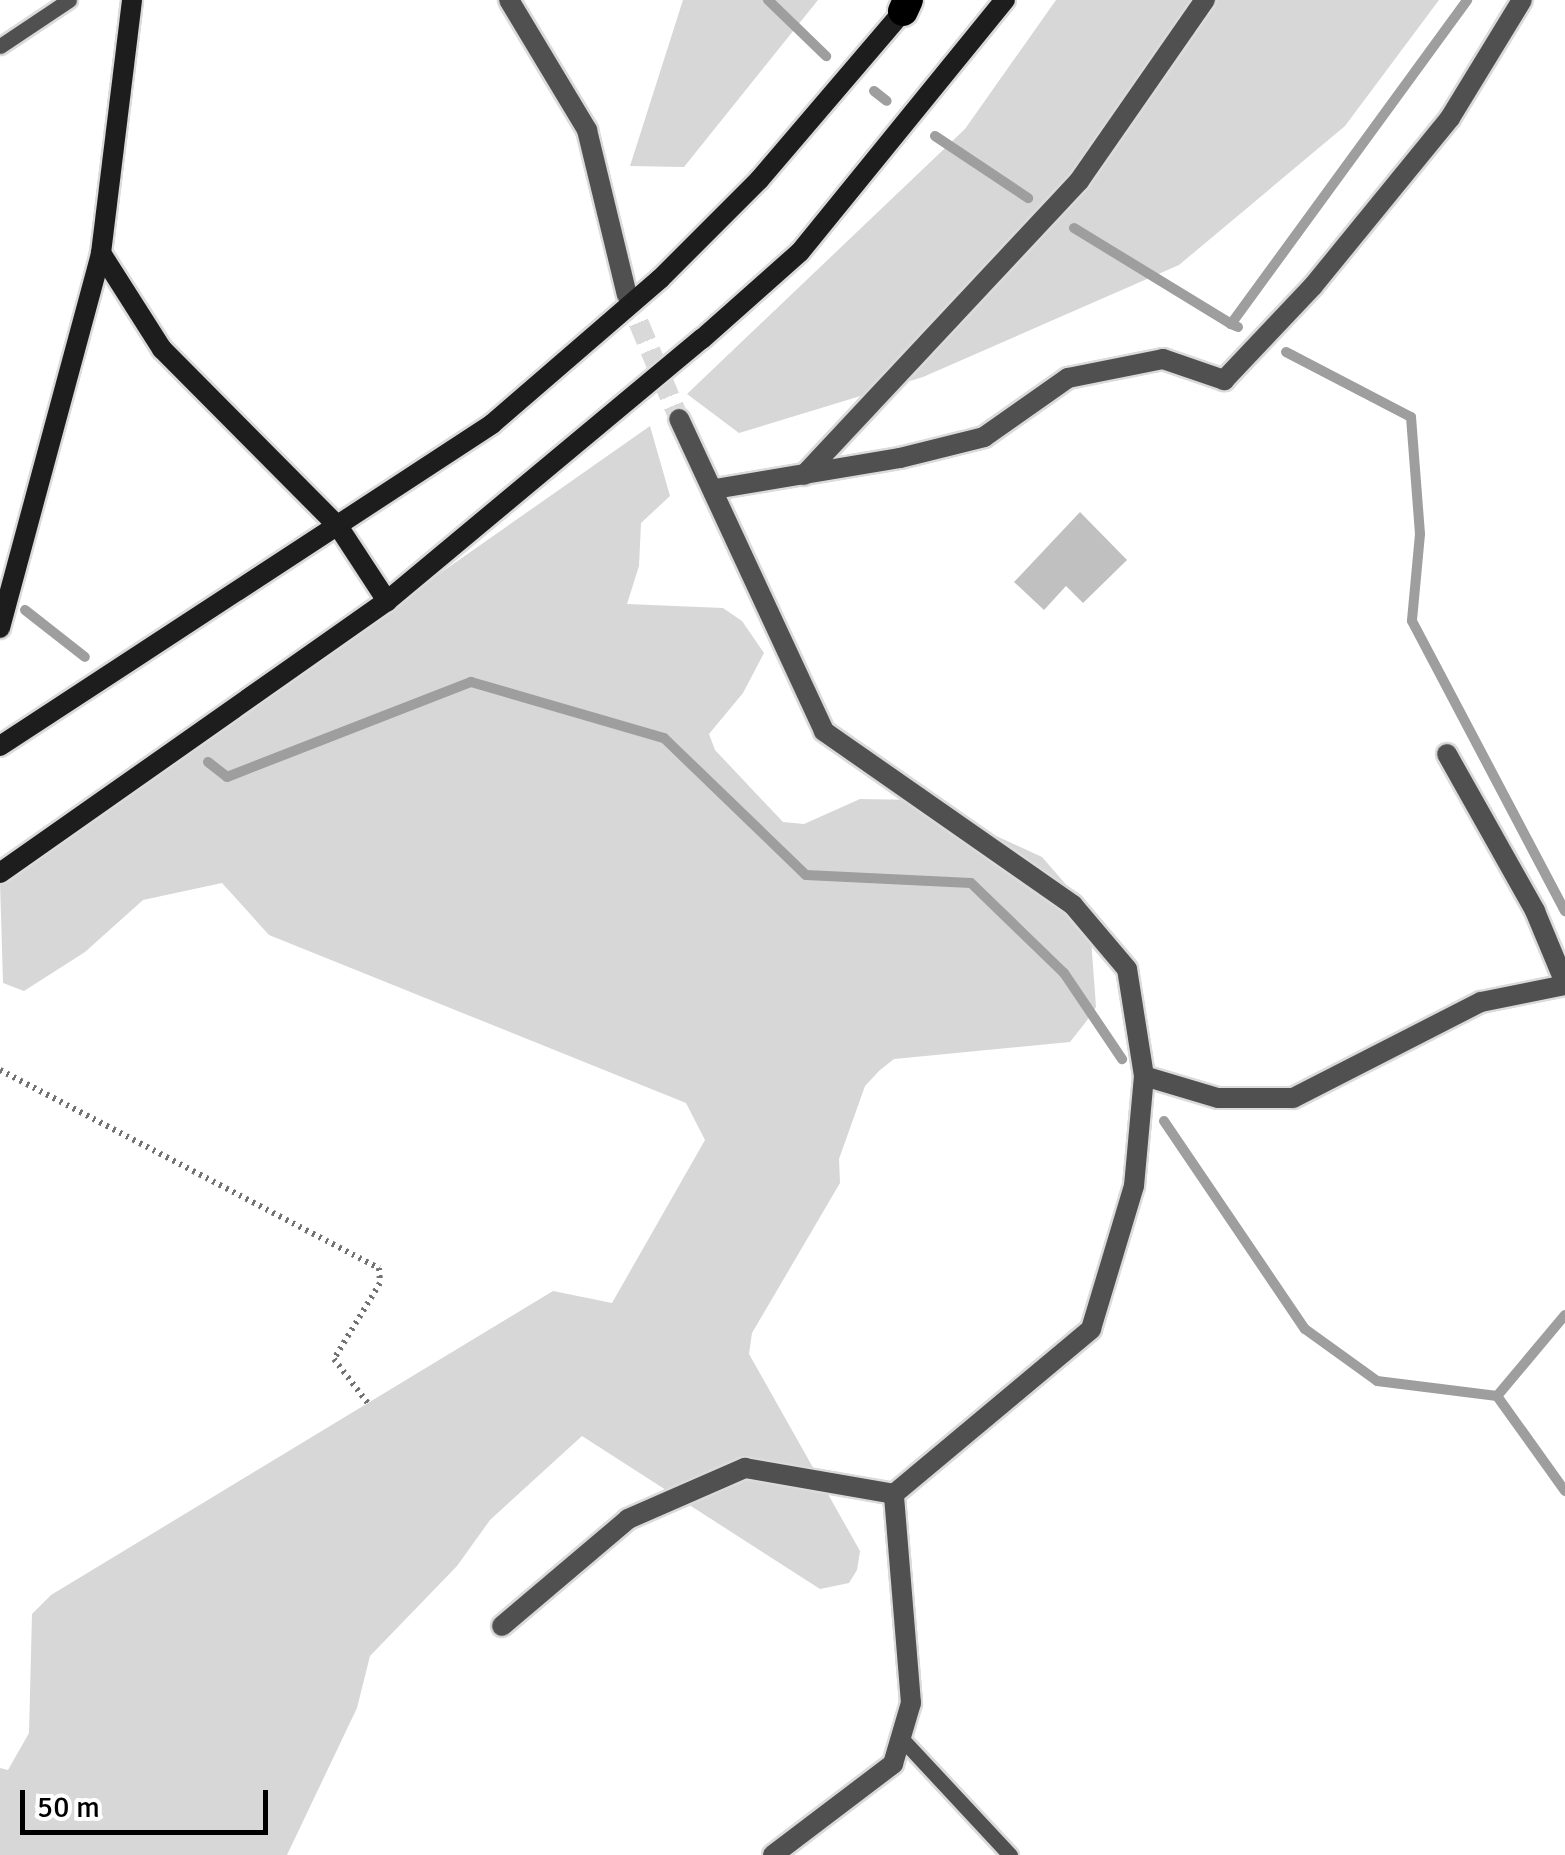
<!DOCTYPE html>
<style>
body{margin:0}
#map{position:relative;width:1565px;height:1855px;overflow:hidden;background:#fff;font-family:Signika,sans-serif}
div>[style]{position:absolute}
.green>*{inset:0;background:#d7d7d7}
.stream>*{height:10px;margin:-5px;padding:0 5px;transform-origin:5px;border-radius:5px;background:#9e9e9e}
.building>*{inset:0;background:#c0c0c0}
.street-tunnel>*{height:20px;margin-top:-10px;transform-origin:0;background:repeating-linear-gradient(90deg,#d9d9d9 0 20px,transparent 0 30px)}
.path>*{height:6px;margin-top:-3px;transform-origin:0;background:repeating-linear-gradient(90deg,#727272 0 2.5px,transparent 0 7.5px)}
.roads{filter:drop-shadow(2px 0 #dbdbdb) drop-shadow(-2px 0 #dbdbdb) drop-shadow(0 2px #dbdbdb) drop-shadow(0 -2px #dbdbdb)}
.lane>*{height:15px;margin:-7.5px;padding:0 7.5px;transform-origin:7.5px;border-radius:7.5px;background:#505050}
.street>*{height:20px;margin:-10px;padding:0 10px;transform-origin:10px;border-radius:10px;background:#505050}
.secondary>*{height:20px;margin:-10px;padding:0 10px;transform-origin:10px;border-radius:10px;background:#1d1d1d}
.highway>*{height:30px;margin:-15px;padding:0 15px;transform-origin:15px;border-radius:15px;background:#000}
span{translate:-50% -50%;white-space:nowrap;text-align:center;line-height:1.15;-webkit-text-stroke:9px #fff;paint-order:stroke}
.scale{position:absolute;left:20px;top:1790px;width:248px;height:45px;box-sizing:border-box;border:5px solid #000;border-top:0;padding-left:12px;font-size:30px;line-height:35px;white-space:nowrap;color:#000;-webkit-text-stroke:8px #fff;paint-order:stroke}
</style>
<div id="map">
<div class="green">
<i style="clip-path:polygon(683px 0,818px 0,684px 167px,630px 166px)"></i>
<i style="clip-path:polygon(1056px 0,1439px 0,1345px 126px,1179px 265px,923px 377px,739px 433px,687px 394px,965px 129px)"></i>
<i style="clip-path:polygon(650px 426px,670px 496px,641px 523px,639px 566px,627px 604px,723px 608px,742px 621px,764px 653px,743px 693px,709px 734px,715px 750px,783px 822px,804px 824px,860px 799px,918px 800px,1042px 857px,1089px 911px,1096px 1007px,1085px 1023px,1070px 1042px,894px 1059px,880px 1070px,865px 1086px,839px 1159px,840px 1183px,752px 1333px,749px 1354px,860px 1551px,857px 1570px,849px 1583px,820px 1589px,582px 1436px,490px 1520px,457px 1566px,370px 1656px,357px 1708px,287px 1855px,0 1855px,0 1768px,8px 1770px,29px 1733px,32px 1614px,51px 1595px,553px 1291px,612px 1303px,705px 1140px,686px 1103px,269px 935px,222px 883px,143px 900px,85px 952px,24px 991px,3px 983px,0 882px)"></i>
</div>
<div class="stream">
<i style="left:768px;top:0;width:81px;rotate:44deg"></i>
<i style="left:874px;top:91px;width:16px;rotate:38deg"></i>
<i style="left:935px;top:136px;width:112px;rotate:33.7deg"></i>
<i style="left:1074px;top:228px;width:184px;rotate:31.4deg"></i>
<i style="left:1238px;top:327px;width:8px;rotate:-157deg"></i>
<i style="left:1231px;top:324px;width:401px;rotate:-53.9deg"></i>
<i style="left:1286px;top:352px;width:141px;rotate:27.5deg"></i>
<i style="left:1411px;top:417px;width:117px;rotate:85.6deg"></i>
<i style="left:1420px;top:534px;width:87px;rotate:95.3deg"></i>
<i style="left:1412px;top:621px;width:328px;rotate:62.2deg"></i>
<i style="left:25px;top:610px;width:76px;rotate:38.1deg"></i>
<i style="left:208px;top:762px;width:24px;rotate:38deg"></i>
<i style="left:227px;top:777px;width:262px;rotate:-21.3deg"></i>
<i style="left:471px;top:682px;width:201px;rotate:16.2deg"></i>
<i style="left:664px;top:738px;width:197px;rotate:44deg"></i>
<i style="left:806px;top:875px;width:165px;rotate:2.8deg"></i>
<i style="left:971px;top:883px;width:129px;rotate:44.1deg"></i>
<i style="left:1064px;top:973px;width:104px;rotate:56deg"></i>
<i style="left:1164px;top:1121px;width:251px;rotate:55.9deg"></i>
<i style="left:1305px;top:1329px;width:89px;rotate:35.8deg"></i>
<i style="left:1377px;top:1381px;width:121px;rotate:7.1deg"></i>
<i style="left:1565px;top:1315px;width:106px;rotate:130deg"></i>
<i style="left:1497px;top:1396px;width:117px;rotate:54.4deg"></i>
</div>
<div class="building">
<i style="clip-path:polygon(1080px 512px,1127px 560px,1083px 603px,1066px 586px,1044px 610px,1014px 582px)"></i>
</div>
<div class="street-tunnel">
<i style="left:627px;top:295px;width:134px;rotate:67.2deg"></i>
</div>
<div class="path">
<i style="left:0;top:1070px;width:428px;rotate:27.6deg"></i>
<i style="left:379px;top:1268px;width:15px;rotate:86deg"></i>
<i style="left:380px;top:1283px;width:89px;rotate:121.2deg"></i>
<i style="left:334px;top:1359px;width:59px;rotate:52.5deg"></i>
</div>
<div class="roads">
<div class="lane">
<i style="left:0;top:46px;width:83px;rotate:-33.7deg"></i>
<i style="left:901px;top:1738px;width:160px;rotate:47deg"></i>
</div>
<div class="street">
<i style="left:509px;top:0;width:152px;rotate:59deg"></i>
<i style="left:587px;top:130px;width:170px;rotate:76.4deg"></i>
<i style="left:804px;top:475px;width:403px;rotate:-46.9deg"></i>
<i style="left:1079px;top:181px;width:221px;rotate:-55.2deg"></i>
<i style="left:715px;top:489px;width:188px;rotate:-9.5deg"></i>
<i style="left:900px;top:458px;width:87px;rotate:-14deg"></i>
<i style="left:984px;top:437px;width:103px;rotate:-35.1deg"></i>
<i style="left:1068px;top:378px;width:97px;rotate:-11.3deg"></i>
<i style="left:1163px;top:359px;width:65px;rotate:19deg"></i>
<i style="left:1224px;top:380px;width:129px;rotate:-46.6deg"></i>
<i style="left:1313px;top:286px;width:217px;rotate:-50.8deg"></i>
<i style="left:1450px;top:118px;width:138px;rotate:-58.6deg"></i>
<i style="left:1447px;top:754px;width:180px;rotate:60.7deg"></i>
<i style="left:1535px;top:911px;width:78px;rotate:67.4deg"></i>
<i style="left:1144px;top:1076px;width:77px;rotate:16.6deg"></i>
<i style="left:1218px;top:1098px;width:75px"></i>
<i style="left:1293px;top:1098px;width:211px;rotate:-27.1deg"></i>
<i style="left:1481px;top:1002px;width:86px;rotate:-11.4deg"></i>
<i style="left:502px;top:1626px;width:165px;rotate:-40.3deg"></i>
<i style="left:628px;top:1519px;width:128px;rotate:-23.6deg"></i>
<i style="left:745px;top:1468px;width:151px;rotate:9.9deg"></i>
<i style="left:894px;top:1494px;width:257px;rotate:-39.9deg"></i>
<i style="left:1091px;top:1329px;width:149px;rotate:-73.3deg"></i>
<i style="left:1134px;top:1186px;width:110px;rotate:-84.8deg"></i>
<i style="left:1144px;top:1076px;width:108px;rotate:-99deg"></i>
<i style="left:1127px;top:969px;width:84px;rotate:-130.2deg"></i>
<i style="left:1073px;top:905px;width:304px;rotate:-145.1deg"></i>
<i style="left:824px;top:731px;width:344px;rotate:-114.9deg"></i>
<i style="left:773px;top:1855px;width:151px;rotate:-37.2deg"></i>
<i style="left:893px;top:1764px;width:64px;rotate:-73.6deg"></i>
<i style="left:911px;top:1703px;width:210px;rotate:-94.7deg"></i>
</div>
<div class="secondary">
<i style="left:101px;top:253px;width:114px;rotate:57.6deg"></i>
<i style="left:162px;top:349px;width:250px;rotate:45.2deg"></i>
<i style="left:338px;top:526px;width:90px;rotate:56.8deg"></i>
<i style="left:0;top:628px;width:388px;rotate:-74.9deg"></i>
<i style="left:101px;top:253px;width:255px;rotate:-83deg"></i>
<i style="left:0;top:746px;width:588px;rotate:-33.2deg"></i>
<i style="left:492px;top:424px;width:222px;rotate:-40.8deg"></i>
<i style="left:660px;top:279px;width:140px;rotate:-45deg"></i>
<i style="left:759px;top:180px;width:234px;rotate:-49.5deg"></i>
<i style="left:0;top:873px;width:473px;rotate:-35.1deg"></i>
<i style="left:387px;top:601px;width:410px;rotate:-39.8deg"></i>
<i style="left:702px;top:339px;width:131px;rotate:-41.6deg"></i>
<i style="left:800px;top:252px;width:325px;rotate:-50.9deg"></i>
</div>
<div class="highway">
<i style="left:903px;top:11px;width:12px;rotate:-66deg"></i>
</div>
</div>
<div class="scale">50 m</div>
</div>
